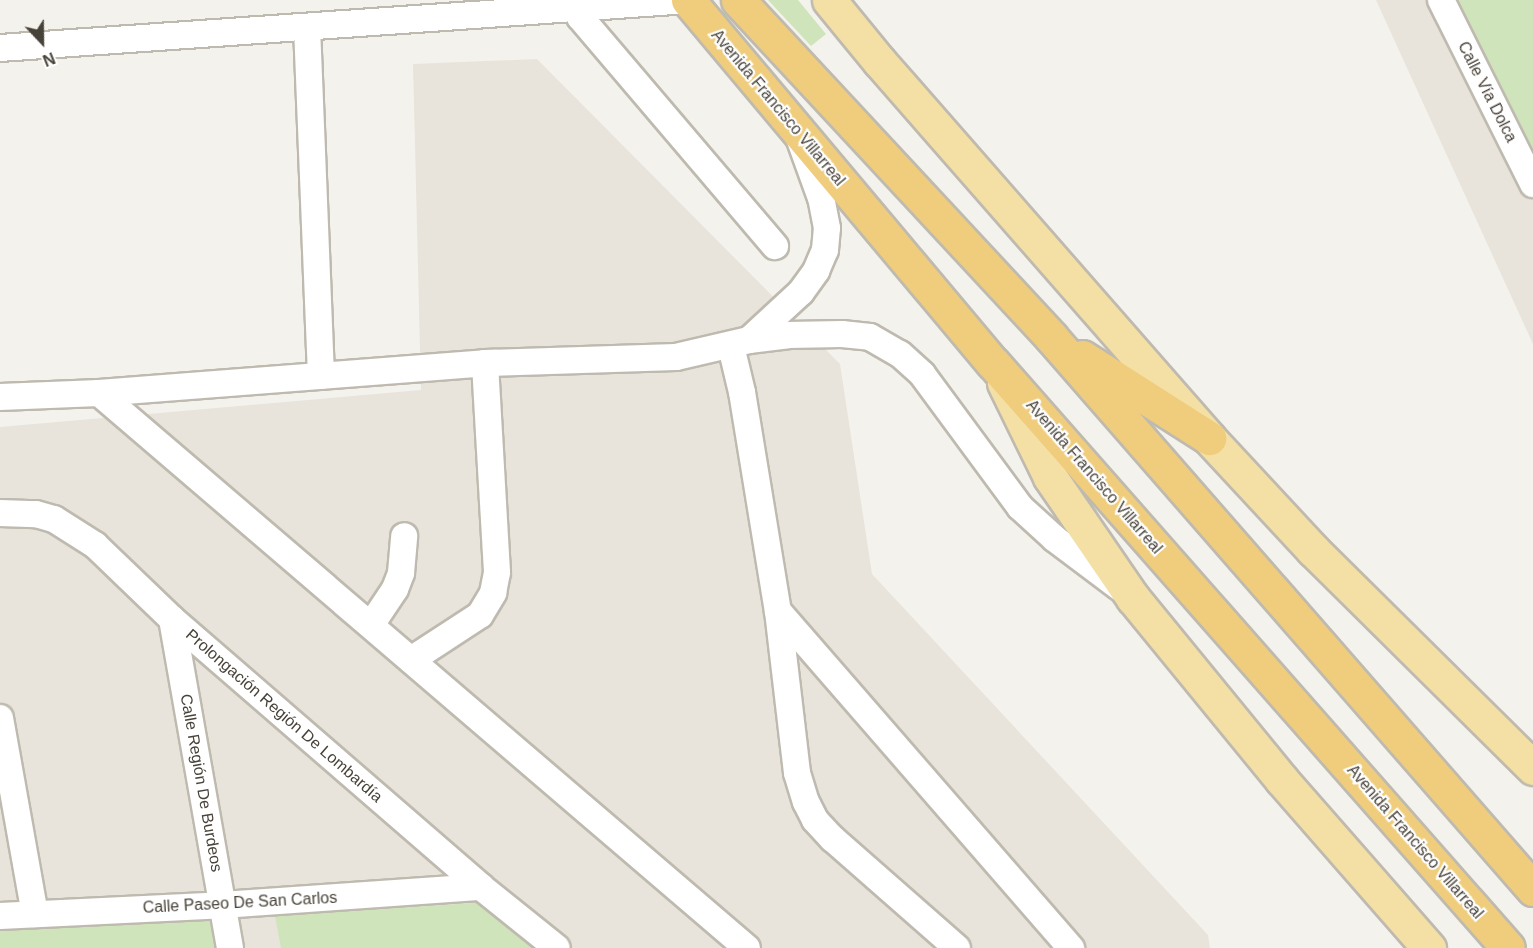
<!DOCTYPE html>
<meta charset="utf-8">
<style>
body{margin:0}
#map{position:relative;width:1533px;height:948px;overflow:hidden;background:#f4f2ec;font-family:Arial,sans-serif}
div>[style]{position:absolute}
.residential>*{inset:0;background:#e8e4db}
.green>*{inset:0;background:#cfe4ba}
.roads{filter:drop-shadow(2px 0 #bfbaaf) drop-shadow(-2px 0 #bfbaaf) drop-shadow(0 2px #bfbaaf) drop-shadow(0 -2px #bfbaaf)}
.minor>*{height:26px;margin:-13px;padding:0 13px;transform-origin:13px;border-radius:13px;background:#fff}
.major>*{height:33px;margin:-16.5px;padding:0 16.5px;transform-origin:16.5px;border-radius:16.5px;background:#f4e0a5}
.highway>*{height:33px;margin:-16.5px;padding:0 16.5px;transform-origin:16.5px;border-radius:16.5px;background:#efcd7d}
span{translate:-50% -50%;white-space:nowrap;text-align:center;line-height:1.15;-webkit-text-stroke:4.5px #fff;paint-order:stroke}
.street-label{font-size:16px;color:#48433a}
.north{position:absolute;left:12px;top:12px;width:60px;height:60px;-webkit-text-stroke:4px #fff;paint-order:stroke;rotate:158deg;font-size:16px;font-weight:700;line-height:24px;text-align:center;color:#48433a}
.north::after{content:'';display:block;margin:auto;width:21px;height:27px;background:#48433a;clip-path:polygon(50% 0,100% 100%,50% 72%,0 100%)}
</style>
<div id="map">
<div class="residential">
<i style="clip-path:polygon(1376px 0,1533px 0,1533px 344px)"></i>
<i style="clip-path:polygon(537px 59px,840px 364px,872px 574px,1208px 935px,1210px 948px,0 948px,0 427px,421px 390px,413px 64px)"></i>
</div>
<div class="green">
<i style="clip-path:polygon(768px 0,798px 0,826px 34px,811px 46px)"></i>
<i style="clip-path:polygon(1458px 0,1533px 0,1533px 149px)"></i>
<i style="clip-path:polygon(502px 901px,557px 948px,281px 948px,275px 916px)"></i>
<i style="clip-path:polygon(237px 917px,244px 948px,0 948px,0 931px)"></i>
</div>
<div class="roads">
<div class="minor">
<i style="left:1441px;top:0;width:206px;rotate:63.4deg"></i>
<i style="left:576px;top:8px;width:10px;rotate:66deg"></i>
<i style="left:580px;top:17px;width:301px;rotate:49.6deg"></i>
<i style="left:307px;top:27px;width:349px;rotate:87.7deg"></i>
<i style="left:0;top:48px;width:691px;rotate:-3.99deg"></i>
<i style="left:749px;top:340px;width:71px;rotate:-42.7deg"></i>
<i style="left:801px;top:292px;width:26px;rotate:-54deg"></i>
<i style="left:816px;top:271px;width:23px;rotate:-67deg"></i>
<i style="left:825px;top:250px;width:22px;rotate:-85deg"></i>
<i style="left:827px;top:228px;width:31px;rotate:-101deg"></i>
<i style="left:821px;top:198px;width:62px;rotate:-109.9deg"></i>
<i style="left:731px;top:346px;width:47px;rotate:76.6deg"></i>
<i style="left:742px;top:392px;width:222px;rotate:80.7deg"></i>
<i style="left:778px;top:611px;width:163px;rotate:83.3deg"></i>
<i style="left:797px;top:773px;width:30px;rotate:73deg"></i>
<i style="left:806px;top:802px;width:20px;rotate:63deg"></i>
<i style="left:815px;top:820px;width:26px;rotate:47deg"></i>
<i style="left:833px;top:839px;width:165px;rotate:41.3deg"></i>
<i style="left:99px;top:393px;width:853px;rotate:40.58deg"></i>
<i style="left:0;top:397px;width:99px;rotate:-2.3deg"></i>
<i style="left:99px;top:393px;width:387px;rotate:-4.4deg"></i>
<i style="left:485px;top:363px;width:191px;rotate:-1.8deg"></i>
<i style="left:676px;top:357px;width:75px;rotate:-13.1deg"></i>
<i style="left:749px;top:340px;width:39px;rotate:-7deg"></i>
<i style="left:788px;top:335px;width:54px;rotate:-1.1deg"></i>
<i style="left:842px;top:334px;width:28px;rotate:6deg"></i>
<i style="left:870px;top:337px;width:34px;rotate:30deg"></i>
<i style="left:900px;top:354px;width:30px;rotate:42deg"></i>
<i style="left:922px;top:374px;width:165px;rotate:53.6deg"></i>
<i style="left:1020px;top:507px;width:47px;rotate:42.4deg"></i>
<i style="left:1055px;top:539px;width:80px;rotate:36.9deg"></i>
<i style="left:0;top:513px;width:36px;rotate:2deg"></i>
<i style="left:36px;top:514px;width:19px;rotate:16deg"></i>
<i style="left:54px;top:519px;width:49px;rotate:32.4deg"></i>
<i style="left:95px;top:545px;width:107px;rotate:43.9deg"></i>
<i style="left:172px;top:619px;width:409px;rotate:40.9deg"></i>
<i style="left:481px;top:887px;width:97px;rotate:38.8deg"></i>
<i style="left:778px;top:611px;width:447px;rotate:49deg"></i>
<i style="left:172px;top:619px;width:334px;rotate:80deg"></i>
<i style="left:371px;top:625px;width:43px;rotate:-56.3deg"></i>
<i style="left:395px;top:589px;width:17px;rotate:-69deg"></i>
<i style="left:401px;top:573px;width:37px;rotate:-85deg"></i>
<i style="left:411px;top:660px;width:82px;rotate:-33.1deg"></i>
<i style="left:480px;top:615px;width:26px;rotate:-59deg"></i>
<i style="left:493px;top:593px;width:21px;rotate:-79deg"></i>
<i style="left:497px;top:572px;width:209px;rotate:-93.3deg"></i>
<i style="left:0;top:718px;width:199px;rotate:79.9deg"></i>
<i style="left:0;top:916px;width:222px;rotate:-2.8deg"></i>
<i style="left:222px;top:905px;width:260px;rotate:-4deg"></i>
</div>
<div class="major">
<i style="left:829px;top:0;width:79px;rotate:50.7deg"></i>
<i style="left:879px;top:61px;width:501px;rotate:48.8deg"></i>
<i style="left:1209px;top:438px;width:153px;rotate:47.1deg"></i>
<i style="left:1313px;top:550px;width:310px;rotate:44.7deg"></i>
<i style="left:1004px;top:383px;width:105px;rotate:63.9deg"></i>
<i style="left:1050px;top:477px;width:147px;rotate:55.6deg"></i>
<i style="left:1133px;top:598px;width:234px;rotate:50.7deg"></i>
<i style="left:1281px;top:779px;width:225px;rotate:48.8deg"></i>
</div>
<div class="highway">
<i style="left:688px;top:0;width:474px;rotate:50deg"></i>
<i style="left:993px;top:363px;width:779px;rotate:48.64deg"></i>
<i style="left:738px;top:0;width:460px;rotate:47.1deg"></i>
<i style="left:1051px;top:337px;width:733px;rotate:48.87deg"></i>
<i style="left:1082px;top:357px;width:151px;rotate:32.5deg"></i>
</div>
</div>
<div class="street-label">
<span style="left:1487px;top:92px;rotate:63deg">Calle Vía Dolca</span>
<span style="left:778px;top:108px;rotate:50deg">Avenida Francisco Villarreal</span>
<span style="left:1094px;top:477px;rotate:49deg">Avenida Francisco Villarreal</span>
<span style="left:284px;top:716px;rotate:41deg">Prolongación Región De Lombardía</span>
<span style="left:201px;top:783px;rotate:80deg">Calle Región De Burdeos</span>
<span style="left:1415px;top:842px;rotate:49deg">Avenida Francisco Villarreal</span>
<span style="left:240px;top:903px;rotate:-3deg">Calle Paseo De San Carlos</span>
</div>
<div class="north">N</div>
</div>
